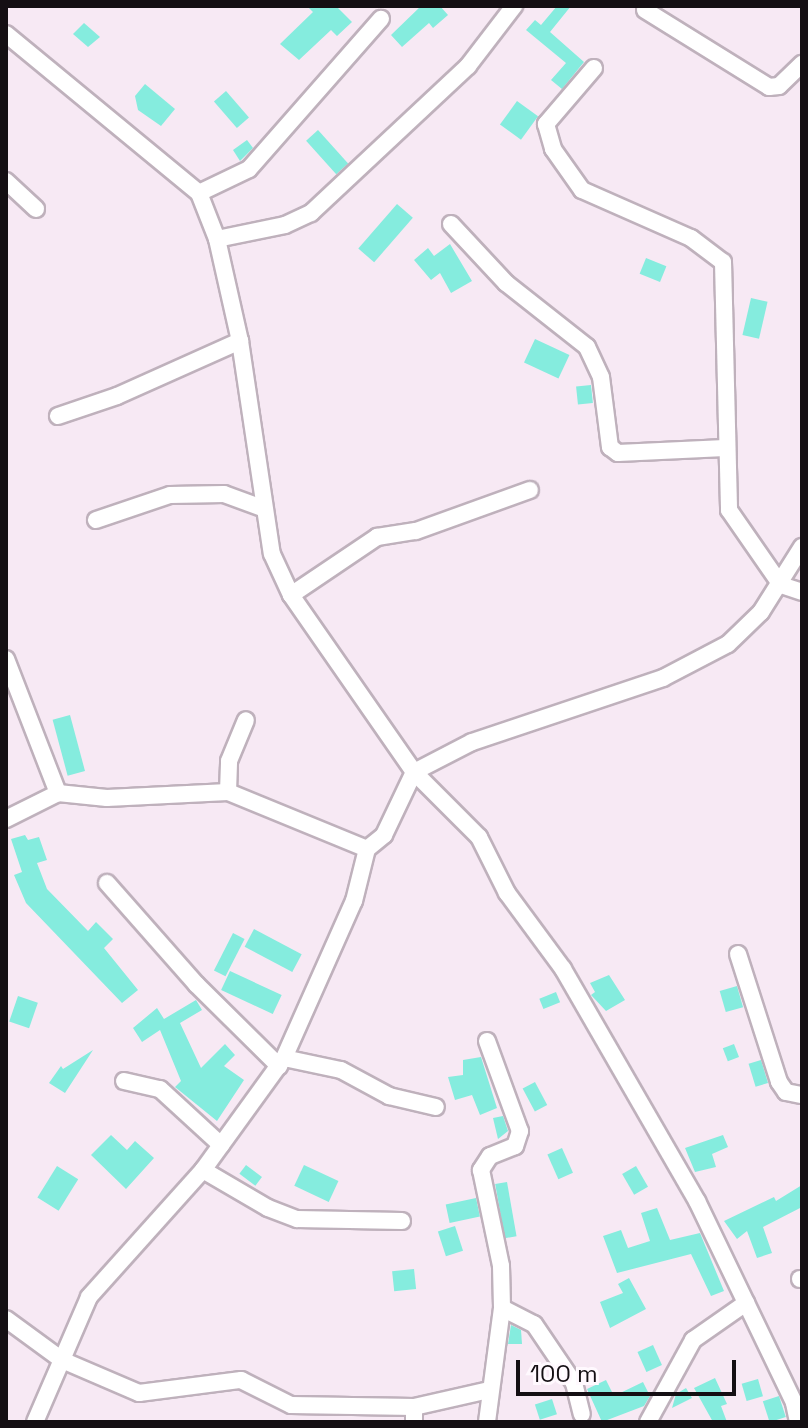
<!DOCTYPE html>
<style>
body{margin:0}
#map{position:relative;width:808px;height:1428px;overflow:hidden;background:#f7e9f4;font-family:"Space Grotesk",sans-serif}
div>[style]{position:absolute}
.building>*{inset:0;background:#85ecde;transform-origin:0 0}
.roads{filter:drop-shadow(2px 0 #bfb1bc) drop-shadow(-2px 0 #bfb1bc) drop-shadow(0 2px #bfb1bc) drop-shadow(0 -2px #bfb1bc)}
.minor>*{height:16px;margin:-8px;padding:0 8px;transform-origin:8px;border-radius:8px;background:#fff}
span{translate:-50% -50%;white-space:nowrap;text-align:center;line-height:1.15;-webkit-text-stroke:6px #fff9fe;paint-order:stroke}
.frame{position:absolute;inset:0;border:8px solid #140f13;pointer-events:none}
.scale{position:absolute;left:516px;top:1360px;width:220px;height:36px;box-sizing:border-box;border:4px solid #140f13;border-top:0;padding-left:10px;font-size:24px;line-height:28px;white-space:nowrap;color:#140f13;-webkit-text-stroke:6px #fff9fe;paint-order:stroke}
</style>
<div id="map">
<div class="building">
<i style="clip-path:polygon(307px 6px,336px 6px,352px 22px,337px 36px,331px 30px,299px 60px,280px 44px,313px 12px)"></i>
<i style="clip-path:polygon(421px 6px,440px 6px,448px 15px,433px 28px,429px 23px,402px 47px,391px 35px)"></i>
<i style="clip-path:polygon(557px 6px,571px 6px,550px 32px,584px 62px,562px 89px,551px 80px,566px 63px,526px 30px,535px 20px,541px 25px)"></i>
<i style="clip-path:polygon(84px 23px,100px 37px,88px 47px,73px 34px)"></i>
<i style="clip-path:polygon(145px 84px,175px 109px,161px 126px,138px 110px,135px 96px)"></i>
<i style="left:226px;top:91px;width:35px;height:16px;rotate:49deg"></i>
<i style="left:517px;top:101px;width:26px;height:29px;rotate:36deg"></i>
<i style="left:318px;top:130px;width:45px;height:16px;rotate:48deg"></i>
<i style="clip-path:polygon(247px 140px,253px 148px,240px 161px,233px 150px)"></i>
<i style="left:397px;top:204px;width:21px;height:59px;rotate:41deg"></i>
<i style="clip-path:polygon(450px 244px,472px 281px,451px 293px,440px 273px,431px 280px,414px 260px,428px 248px,434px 256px)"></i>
<i style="left:646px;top:258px;width:22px;height:17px;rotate:22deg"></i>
<i style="left:751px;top:298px;width:17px;height:38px;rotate:13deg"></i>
<i style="left:535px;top:339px;width:38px;height:26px;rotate:25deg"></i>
<i style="left:591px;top:385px;width:18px;height:15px;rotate:84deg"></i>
<i style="left:70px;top:715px;width:58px;height:18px;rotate:75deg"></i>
<i style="clip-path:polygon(25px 835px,28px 840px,39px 837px,47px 860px,37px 863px,47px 889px,88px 931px,96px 922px,113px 939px,104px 948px,138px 990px,122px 1003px,26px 903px,14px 875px,22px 872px,11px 839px)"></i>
<i style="left:254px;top:929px;width:54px;height:20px;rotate:28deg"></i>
<i style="left:233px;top:933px;width:13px;height:42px;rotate:27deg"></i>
<i style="left:230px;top:971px;width:57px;height:21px;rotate:25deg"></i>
<i style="clip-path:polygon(609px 975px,625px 1000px,606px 1011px,591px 995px,595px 992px,590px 983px)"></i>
<i style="left:737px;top:986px;width:22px;height:18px;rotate:74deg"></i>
<i style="left:556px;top:992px;width:11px;height:18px;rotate:68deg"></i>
<i style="left:18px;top:996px;width:21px;height:27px;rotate:19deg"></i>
<i style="clip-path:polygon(196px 1000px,202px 1010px,180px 1023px,201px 1068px,225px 1044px,235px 1055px,224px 1066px,244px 1080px,217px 1121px,175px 1087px,181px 1081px,160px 1030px,142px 1042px,133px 1028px,157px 1008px,164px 1019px)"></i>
<i style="left:734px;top:1044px;width:14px;height:12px;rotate:69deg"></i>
<i style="clip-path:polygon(93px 1050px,65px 1093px,49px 1083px,61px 1066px,63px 1069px)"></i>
<i style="clip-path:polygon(481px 1057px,497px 1108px,480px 1115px,472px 1095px,455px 1100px,448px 1077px,463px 1075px,463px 1060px)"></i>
<i style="left:761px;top:1060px;width:24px;height:13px;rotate:73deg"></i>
<i style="left:535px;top:1082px;width:26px;height:14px;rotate:62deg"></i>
<i style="clip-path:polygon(503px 1116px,508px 1131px,498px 1139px,493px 1118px)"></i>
<i style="clip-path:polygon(111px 1135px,127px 1150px,135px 1141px,154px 1158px,126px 1189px,91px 1155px)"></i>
<i style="clip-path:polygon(723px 1135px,728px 1147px,712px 1154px,716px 1167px,695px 1172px,685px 1148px)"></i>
<i style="left:562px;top:1148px;width:27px;height:16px;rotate:66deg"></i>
<i style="left:246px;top:1165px;width:20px;height:11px;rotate:37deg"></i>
<i style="left:304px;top:1165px;width:38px;height:23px;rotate:25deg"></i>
<i style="left:57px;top:1166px;width:25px;height:37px;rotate:32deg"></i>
<i style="left:636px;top:1166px;width:24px;height:16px;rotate:60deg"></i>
<i style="left:507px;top:1182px;width:55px;height:12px;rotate:80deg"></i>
<i style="clip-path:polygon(802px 1185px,802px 1207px,763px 1227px,772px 1253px,757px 1258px,747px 1231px,737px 1239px,724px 1221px,774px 1197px,776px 1201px)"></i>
<i style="left:476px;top:1198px;width:19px;height:31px;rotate:78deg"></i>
<i style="clip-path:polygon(657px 1208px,670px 1240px,700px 1233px,724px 1291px,711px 1296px,691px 1254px,617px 1273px,603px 1236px,621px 1230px,628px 1248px,650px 1241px,641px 1213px)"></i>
<i style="left:455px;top:1226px;width:26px;height:18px;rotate:72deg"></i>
<i style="left:414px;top:1269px;width:20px;height:22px;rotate:84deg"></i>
<i style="clip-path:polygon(629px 1278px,646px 1309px,610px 1328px,600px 1302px,623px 1293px,618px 1284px)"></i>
<i style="clip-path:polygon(511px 1325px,521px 1330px,522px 1344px,508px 1344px)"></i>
<i style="left:653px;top:1345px;width:22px;height:17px;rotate:66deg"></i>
<i style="clip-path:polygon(715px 1378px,727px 1404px,721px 1406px,727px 1422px,713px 1422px,694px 1388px)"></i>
<i style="left:758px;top:1379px;width:18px;height:17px;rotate:74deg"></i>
<i style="clip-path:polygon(606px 1380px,614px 1396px,643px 1382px,650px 1396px,644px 1406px,602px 1422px,587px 1389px)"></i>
<i style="clip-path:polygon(686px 1388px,692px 1398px,672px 1408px,676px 1394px)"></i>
<i style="left:779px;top:1396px;width:22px;height:17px;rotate:72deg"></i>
<i style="left:552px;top:1399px;width:16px;height:18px;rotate:72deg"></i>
</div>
<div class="roads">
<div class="minor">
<i style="left:645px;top:10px;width:146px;rotate:31.8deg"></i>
<i style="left:769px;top:87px;width:10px;rotate:-6deg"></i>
<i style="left:779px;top:86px;width:32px;rotate:-44deg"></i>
<i style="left:6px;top:34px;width:250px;rotate:39.5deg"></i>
<i style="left:199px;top:193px;width:49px;rotate:68.6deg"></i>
<i style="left:217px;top:239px;width:105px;rotate:77.3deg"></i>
<i style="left:240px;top:341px;width:215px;rotate:81.5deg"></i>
<i style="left:272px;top:554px;width:45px;rotate:65.1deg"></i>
<i style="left:291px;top:595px;width:216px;rotate:55.2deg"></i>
<i style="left:414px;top:772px;width:92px;rotate:45deg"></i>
<i style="left:479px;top:837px;width:63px;rotate:63.4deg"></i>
<i style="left:507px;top:893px;width:94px;rotate:53.6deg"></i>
<i style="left:563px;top:969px;width:268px;rotate:60deg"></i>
<i style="left:697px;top:1201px;width:224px;rotate:64.3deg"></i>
<i style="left:794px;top:1403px;width:19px;rotate:78deg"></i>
<i style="left:594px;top:68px;width:74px;rotate:130.6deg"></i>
<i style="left:546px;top:124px;width:26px;rotate:74deg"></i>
<i style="left:553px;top:149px;width:50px;rotate:54.7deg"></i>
<i style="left:582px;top:190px;width:119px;rotate:23.8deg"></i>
<i style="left:691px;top:238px;width:40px;rotate:37deg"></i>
<i style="left:723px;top:262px;width:248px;rotate:88.6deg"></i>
<i style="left:729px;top:510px;width:91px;rotate:55.3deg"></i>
<i style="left:781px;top:585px;width:22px;rotate:18deg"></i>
<i style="left:6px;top:181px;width:41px;rotate:43deg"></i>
<i style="left:199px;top:193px;width:55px;rotate:-25.6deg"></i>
<i style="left:249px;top:169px;width:200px;rotate:-48.7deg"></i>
<i style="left:451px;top:224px;width:81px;rotate:47deg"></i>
<i style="left:506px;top:283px;width:103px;rotate:38.3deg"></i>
<i style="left:587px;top:347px;width:33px;rotate:65deg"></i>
<i style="left:601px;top:377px;width:71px;rotate:82.7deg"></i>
<i style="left:610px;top:447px;width:10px;rotate:37deg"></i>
<i style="left:618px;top:453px;width:107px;rotate:-2.7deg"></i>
<i style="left:217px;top:239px;width:69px;rotate:-11.6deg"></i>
<i style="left:285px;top:225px;width:29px;rotate:-25deg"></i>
<i style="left:311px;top:213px;width:215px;rotate:-43.1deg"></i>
<i style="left:468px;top:66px;width:76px;rotate:-52.5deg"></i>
<i style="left:58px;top:416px;width:62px;rotate:-18.7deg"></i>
<i style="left:117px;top:396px;width:135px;rotate:-24.1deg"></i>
<i style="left:96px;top:520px;width:78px;rotate:-18.7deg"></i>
<i style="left:170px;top:495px;width:54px;rotate:-1.1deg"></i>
<i style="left:224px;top:494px;width:40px;rotate:20.2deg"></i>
<i style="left:291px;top:595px;width:104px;rotate:-34deg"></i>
<i style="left:377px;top:537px;width:39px;rotate:-9deg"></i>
<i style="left:416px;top:531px;width:121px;rotate:-19.8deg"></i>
<i style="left:6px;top:659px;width:144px;rotate:68.8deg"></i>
<i style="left:228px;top:792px;width:31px;rotate:-88deg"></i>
<i style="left:229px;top:761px;width:44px;rotate:-67.5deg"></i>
<i style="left:6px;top:819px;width:58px;rotate:-26.6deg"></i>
<i style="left:58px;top:793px;width:49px;rotate:5.8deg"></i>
<i style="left:107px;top:798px;width:121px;rotate:-2.8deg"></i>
<i style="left:228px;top:792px;width:150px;rotate:22.3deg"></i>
<i style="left:107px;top:883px;width:135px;rotate:48.6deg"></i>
<i style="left:196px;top:984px;width:117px;rotate:44.7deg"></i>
<i style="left:738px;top:954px;width:134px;rotate:72.2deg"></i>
<i style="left:779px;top:1082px;width:12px;rotate:55deg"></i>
<i style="left:786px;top:1092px;width:16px;rotate:11deg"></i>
<i style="left:487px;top:1041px;width:96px;rotate:69.9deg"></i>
<i style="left:520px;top:1131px;width:16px;rotate:108deg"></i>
<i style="left:515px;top:1146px;width:27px;rotate:158deg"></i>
<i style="left:490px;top:1156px;width:17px;rotate:123deg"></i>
<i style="left:481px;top:1170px;width:98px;rotate:78.2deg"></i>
<i style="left:501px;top:1266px;width:42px;rotate:88.6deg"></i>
<i style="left:502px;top:1308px;width:115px;rotate:97.5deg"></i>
<i style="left:284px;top:1058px;width:58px;rotate:11.9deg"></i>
<i style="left:341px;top:1070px;width:55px;rotate:28.4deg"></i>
<i style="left:389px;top:1096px;width:48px;rotate:13.2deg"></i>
<i style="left:124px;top:1081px;width:37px;rotate:13deg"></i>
<i style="left:160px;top:1089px;width:83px;rotate:42.6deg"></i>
<i style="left:203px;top:1170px;width:75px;rotate:30.3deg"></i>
<i style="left:268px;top:1208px;width:31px;rotate:21deg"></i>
<i style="left:297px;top:1219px;width:105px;rotate:1.1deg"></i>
<i style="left:800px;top:1279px;width:2px"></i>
<i style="left:502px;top:1308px;width:36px;rotate:27deg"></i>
<i style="left:534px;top:1324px;width:71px;rotate:55.9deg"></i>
<i style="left:574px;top:1383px;width:32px;rotate:76deg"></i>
<i style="left:6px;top:1319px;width:69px;rotate:36.2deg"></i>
<i style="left:62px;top:1360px;width:84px;rotate:23.2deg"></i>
<i style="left:139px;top:1393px;width:103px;rotate:-7.3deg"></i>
<i style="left:241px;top:1380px;width:56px;rotate:26.6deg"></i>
<i style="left:291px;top:1405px;width:123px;rotate:0.9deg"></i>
<i style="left:414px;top:1407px;width:15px;rotate:90deg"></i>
<i style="left:414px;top:1407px;width:77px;rotate:-12.8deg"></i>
<i style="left:35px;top:1422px;width:136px;rotate:-66.6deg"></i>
<i style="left:89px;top:1297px;width:171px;rotate:-48.1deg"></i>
<i style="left:203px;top:1170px;width:138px;rotate:-54.1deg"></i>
<i style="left:284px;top:1058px;width:172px;rotate:-66deg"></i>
<i style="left:354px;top:901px;width:54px;rotate:-76deg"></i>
<i style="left:367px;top:849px;width:22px;rotate:-39deg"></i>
<i style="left:384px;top:835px;width:70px;rotate:-64.5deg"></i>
<i style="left:414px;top:772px;width:65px;rotate:-27.3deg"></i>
<i style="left:472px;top:742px;width:201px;rotate:-18.5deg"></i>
<i style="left:663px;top:678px;width:73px;rotate:-27.6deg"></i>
<i style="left:728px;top:644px;width:46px;rotate:-44.1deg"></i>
<i style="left:761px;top:612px;width:77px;rotate:-57.8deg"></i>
<i style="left:648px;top:1422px;width:94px;rotate:-61.2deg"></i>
<i style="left:693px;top:1340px;width:65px;rotate:-34.9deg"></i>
</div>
</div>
<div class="frame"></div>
<div class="scale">100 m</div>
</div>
